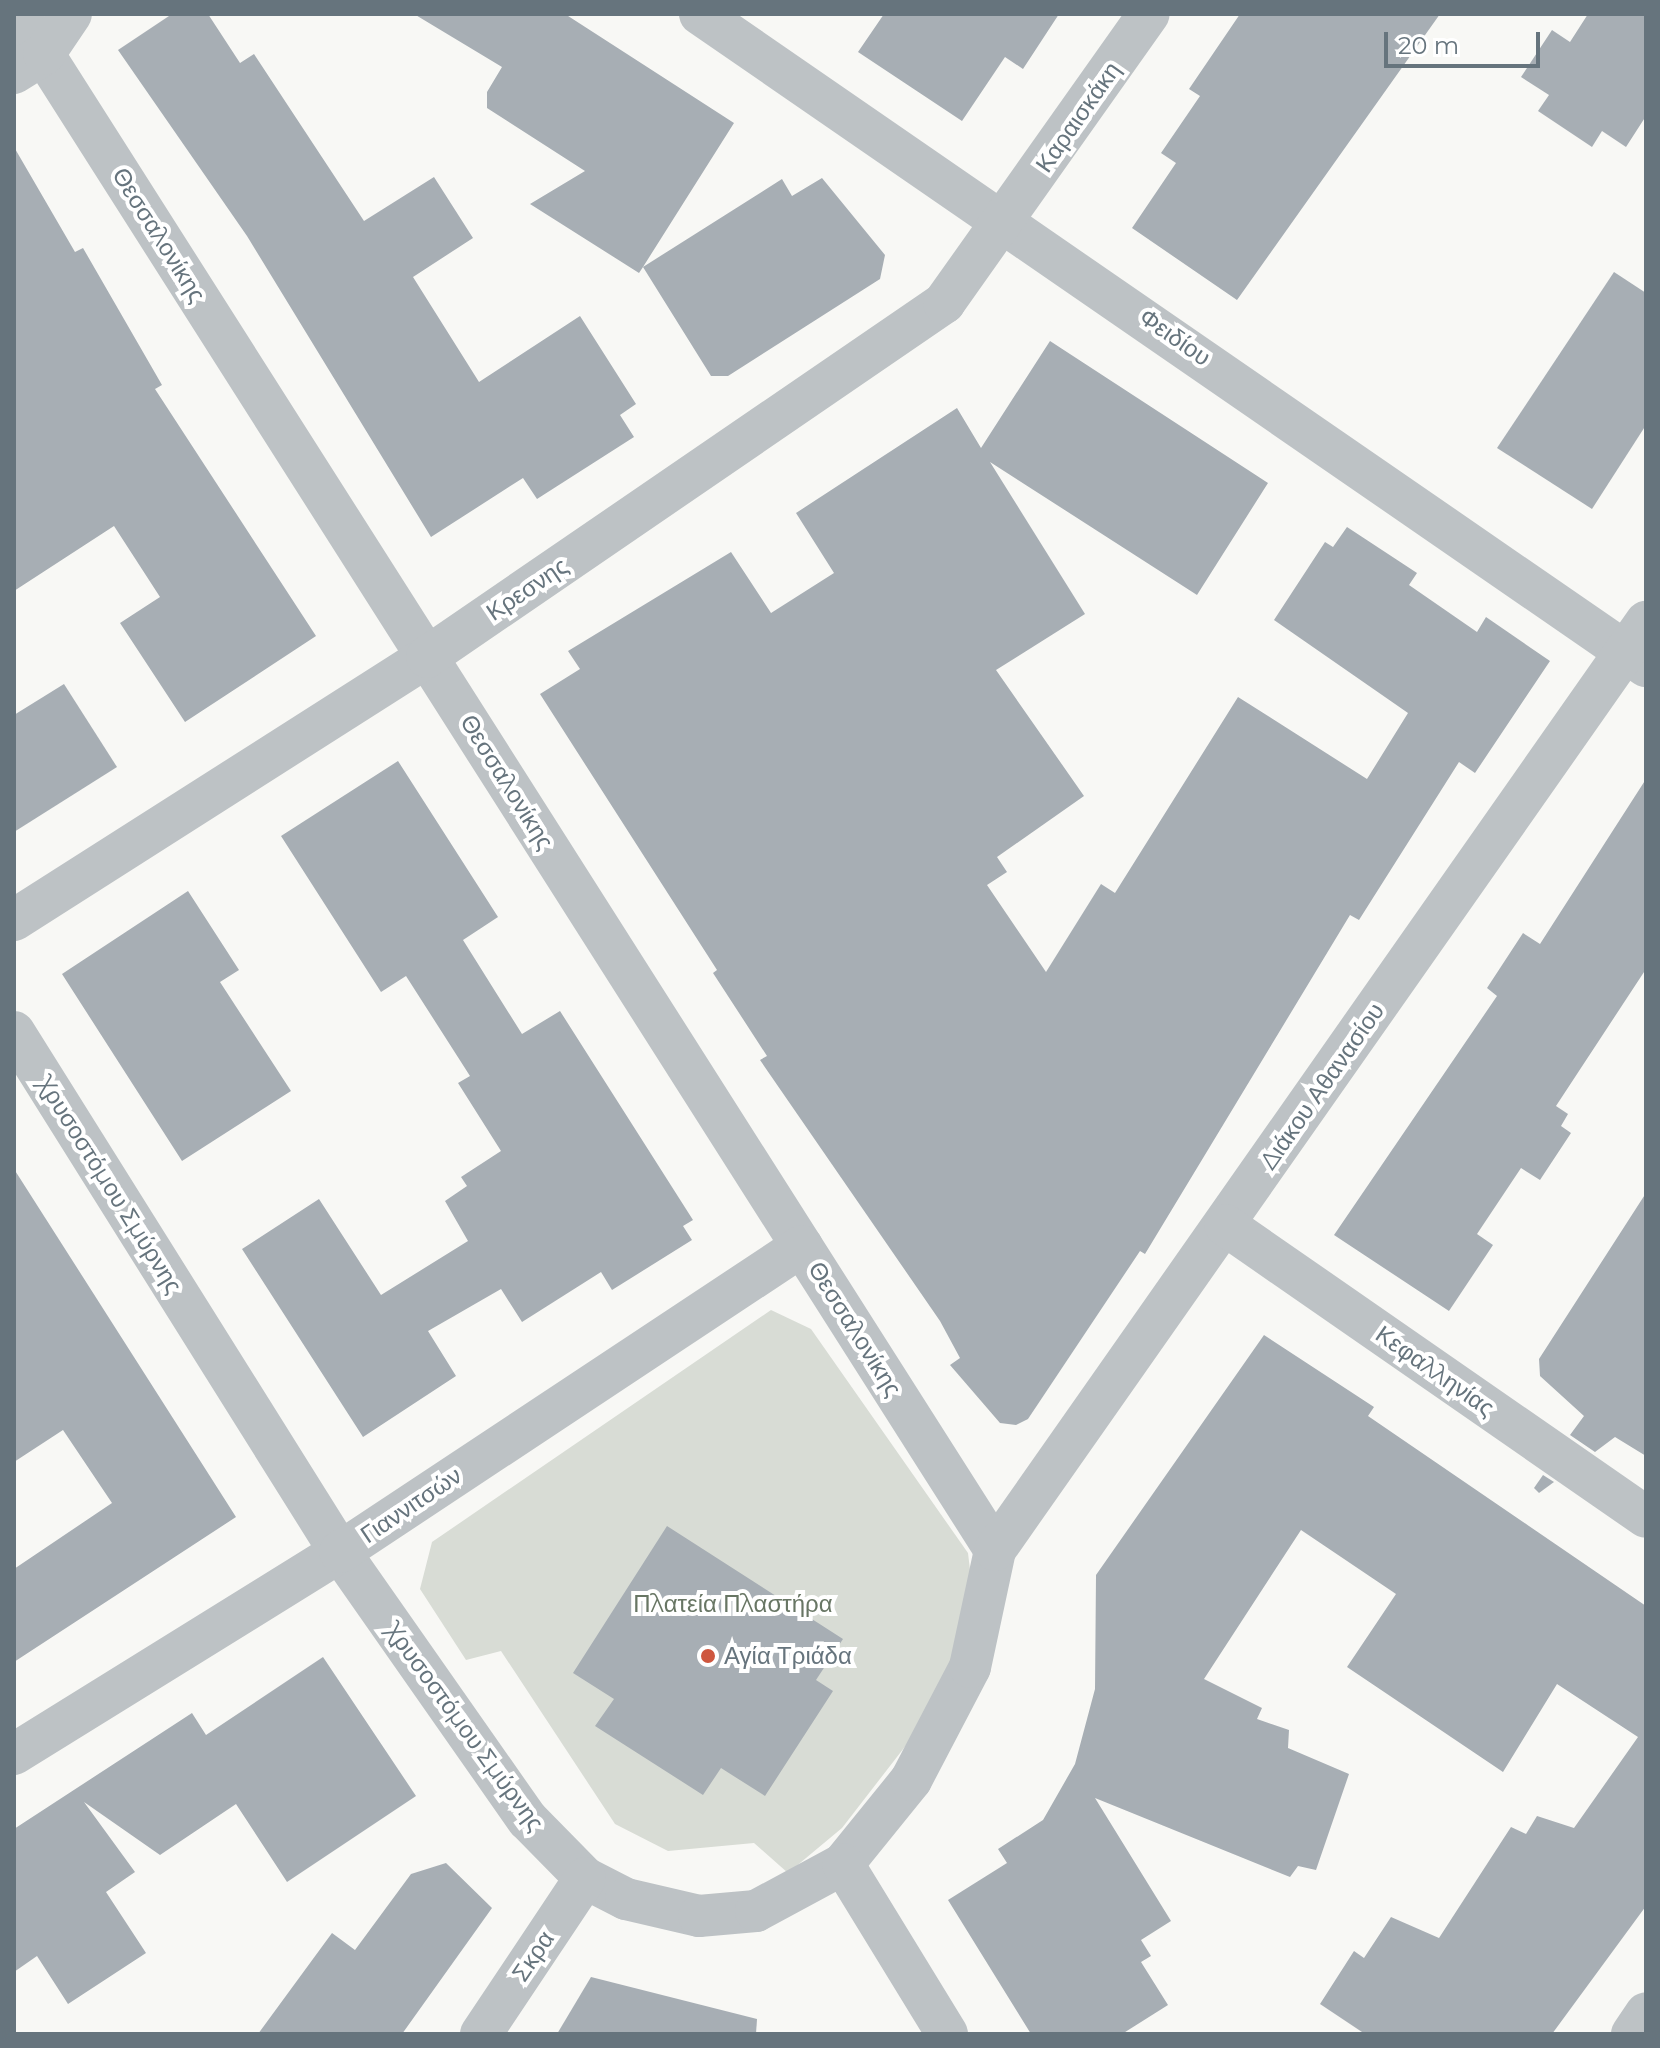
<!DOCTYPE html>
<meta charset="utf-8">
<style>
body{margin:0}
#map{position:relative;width:1660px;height:2048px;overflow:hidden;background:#f8f8f5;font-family:Montserrat,sans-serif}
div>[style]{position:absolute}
.green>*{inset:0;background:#d8dcd5}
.building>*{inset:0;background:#a7aeb4}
.minor>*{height:42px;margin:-21px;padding:0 21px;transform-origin:21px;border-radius:21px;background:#bdc2c5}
.dots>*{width:22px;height:22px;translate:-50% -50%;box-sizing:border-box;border:4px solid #fff;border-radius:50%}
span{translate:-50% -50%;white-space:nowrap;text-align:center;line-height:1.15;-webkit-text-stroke:8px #fff;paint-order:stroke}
.street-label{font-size:24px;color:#66747d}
.park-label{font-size:24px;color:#687664}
.poi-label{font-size:24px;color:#66747d}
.left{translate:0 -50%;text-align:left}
.frame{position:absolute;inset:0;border:16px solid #66747d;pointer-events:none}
.scale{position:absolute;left:1384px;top:32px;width:156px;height:36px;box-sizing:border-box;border:4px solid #66747d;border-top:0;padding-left:10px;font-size:24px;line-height:28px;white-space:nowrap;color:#66747d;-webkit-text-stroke:6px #fff;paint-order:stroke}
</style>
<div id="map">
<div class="green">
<i style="clip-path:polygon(771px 1310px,811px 1329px,968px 1553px,972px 1586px,950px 1662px,907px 1744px,842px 1828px,788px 1873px,754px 1843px,668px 1851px,615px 1824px,501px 1651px,466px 1660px,420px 1589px,432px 1542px)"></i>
</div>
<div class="building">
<i style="clip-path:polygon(172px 14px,208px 14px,240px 63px,254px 54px,364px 221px,434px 177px,473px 238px,413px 277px,479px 382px,580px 316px,636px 404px,620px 415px,634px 437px,537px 499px,523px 478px,431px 537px,247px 236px,118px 50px)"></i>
<i style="clip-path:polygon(414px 14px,565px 14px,734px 123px,643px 267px,782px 179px,792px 196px,822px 178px,885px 255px,880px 279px,728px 376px,711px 376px,643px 267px,639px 273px,530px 204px,585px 171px,487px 108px,487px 92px,502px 67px)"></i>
<i style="clip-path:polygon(884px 14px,1059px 14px,1023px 69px,1005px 57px,962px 121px,858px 52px)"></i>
<i style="clip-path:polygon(1240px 14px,1440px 14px,1237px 300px,1132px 228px,1176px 163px,1161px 153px,1200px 96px,1189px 89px)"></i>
<i style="clip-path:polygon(1588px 14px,1646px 14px,1646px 116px,1626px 147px,1602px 131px,1592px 147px,1538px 111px,1549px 95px,1521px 77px,1552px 30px,1570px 42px)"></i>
<i style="clip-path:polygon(14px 147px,75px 252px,83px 248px,162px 385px,155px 389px,316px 636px,185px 722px,120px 623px,160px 597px,114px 526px,14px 591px)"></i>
<i style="clip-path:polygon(1614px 272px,1646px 293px,1646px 425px,1592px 509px,1497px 448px)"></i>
<i style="clip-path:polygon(1050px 341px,1268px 483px,1197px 595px,990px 462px,1085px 614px,996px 670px,1084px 796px,997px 857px,1007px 872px,987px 885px,1046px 972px,1101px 884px,1115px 893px,1238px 697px,1367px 779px,1408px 713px,1274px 620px,1325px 542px,1333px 547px,1347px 527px,1417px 573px,1409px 585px,1477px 632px,1486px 617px,1550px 661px,1475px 773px,1459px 762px,1359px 920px,1350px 915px,1145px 1254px,1140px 1251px,1028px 1419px,1016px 1425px,1000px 1423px,950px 1365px,960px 1358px,940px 1321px,760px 1060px,767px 1056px,713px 973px,717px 970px,540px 694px,580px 669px,568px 651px,731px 552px,771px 613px,834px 573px,796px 513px,957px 408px,981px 448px)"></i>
<i style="clip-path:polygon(64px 684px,117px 767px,14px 832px,14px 715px)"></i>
<i style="clip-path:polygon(398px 761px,498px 917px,463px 940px,522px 1034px,560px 1011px,693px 1220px,683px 1226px,692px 1240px,612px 1290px,601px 1272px,522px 1322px,501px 1289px,428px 1331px,456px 1376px,363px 1437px,242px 1249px,319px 1199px,381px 1295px,468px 1241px,445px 1201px,467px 1186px,461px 1177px,501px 1151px,458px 1083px,470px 1076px,406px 976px,381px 992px,281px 836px)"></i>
<i style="clip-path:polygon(1646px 779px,1646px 969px,1556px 1106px,1568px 1114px,1561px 1126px,1571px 1133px,1540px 1180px,1521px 1168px,1477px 1234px,1493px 1245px,1449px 1311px,1334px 1235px,1497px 996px,1487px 988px,1523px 933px,1540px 944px)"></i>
<i style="clip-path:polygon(188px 891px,239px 970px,220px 982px,291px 1091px,182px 1161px,62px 974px)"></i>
<i style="clip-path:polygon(14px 1169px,236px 1517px,14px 1662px,14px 1569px,112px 1503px,63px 1430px,14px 1462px)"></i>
<i style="clip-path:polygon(1646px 1193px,1646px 1456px,1615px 1437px,1595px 1452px,1570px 1435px,1584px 1416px,1540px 1376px,1539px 1359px)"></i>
<i style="clip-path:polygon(1264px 1335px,1374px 1407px,1368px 1416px,1646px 1606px,1646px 1906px,1552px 2034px,1365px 2034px,1320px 2004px,1354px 1951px,1364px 1958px,1391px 1917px,1439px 1938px,1511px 1827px,1526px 1834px,1537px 1816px,1574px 1828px,1638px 1737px,1557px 1684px,1503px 1772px,1347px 1667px,1396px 1594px,1301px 1530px,1204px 1679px,1262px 1708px,1257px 1719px,1289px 1730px,1288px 1748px,1349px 1774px,1316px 1870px,1298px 1866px,1290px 1877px,1095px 1798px,1171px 1921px,1141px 1940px,1151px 1956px,1141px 1962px,1168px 2005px,1122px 2034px,1031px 2034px,948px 1900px,1007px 1863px,998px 1849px,1043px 1820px,1075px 1764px,1095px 1689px,1096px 1575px)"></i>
<i style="clip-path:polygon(1543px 1475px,1554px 1482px,1539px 1493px,1534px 1488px)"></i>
<i style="clip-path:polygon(667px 1526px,843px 1639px,816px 1680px,833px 1691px,765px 1796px,721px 1768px,703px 1795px,595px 1726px,614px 1699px,573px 1673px)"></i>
<i style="clip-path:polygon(323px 1657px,416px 1796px,287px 1882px,236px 1804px,160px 1855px,84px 1802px,135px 1872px,106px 1892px,146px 1953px,68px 2004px,37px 1956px,14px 1972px,14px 1829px,192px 1713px,206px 1735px)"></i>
<i style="clip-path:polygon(446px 1863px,492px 1908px,402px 2034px,258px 2034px,332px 1933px,355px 1950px,411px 1874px)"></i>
<i style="clip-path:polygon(591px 1977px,757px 2019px,756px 2034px,557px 2034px)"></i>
</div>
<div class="minor">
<i style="left:18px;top:14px;width:1820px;rotate:57.54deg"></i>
<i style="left:700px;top:14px;width:1149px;rotate:34.58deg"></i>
<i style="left:14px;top:73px;width:36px;rotate:-32deg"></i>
<i style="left:44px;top:54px;width:48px;rotate:-56deg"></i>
<i style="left:14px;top:920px;width:490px;rotate:-32.5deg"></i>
<i style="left:427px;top:657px;width:627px;rotate:-34.4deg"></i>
<i style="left:944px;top:303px;width:354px;rotate:-54.7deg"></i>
<i style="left:14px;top:1032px;width:614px;rotate:57.92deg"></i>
<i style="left:340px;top:1552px;width:327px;rotate:55deg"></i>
<i style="left:528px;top:1820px;width:81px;rotate:45.5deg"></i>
<i style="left:585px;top:1878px;width:46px;rotate:27.1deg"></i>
<i style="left:626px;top:1899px;width:75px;rotate:13.1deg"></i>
<i style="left:699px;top:1916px;width:57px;rotate:-5deg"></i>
<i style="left:756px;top:1911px;width:99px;rotate:-28.4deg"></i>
<i style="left:843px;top:1864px;width:108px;rotate:-51deg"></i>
<i style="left:911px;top:1780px;width:127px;rotate:-62.4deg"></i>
<i style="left:970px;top:1667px;width:120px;rotate:-77.9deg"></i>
<i style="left:995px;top:1550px;width:1134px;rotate:-54.95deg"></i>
<i style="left:1225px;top:1225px;width:512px;rotate:34.74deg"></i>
<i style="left:14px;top:1754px;width:384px;rotate:-31.8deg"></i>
<i style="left:340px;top:1552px;width:554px;rotate:-33.52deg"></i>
<i style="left:843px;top:1864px;width:199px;rotate:58.5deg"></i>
<i style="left:481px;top:2034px;width:187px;rotate:-56.3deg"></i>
<i style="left:1632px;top:2034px;width:25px;rotate:-56deg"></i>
</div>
<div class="dots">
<i style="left:708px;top:1656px;background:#ce573f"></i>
</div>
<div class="street-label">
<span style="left:1078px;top:117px;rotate:-55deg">Καραισκάκη</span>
<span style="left:159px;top:235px;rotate:58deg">Θεσσαλονίκης</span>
<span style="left:1175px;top:337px;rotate:35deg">Φειδίου</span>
<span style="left:527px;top:589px;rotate:-34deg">Κρεσνης</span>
<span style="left:507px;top:782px;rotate:58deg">Θεσσαλονίκης</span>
<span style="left:1322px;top:1086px;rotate:-55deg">Διάκου Αθανασίου</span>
<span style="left:110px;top:1185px;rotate:58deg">Χρυσοστόμου Σμύρνης</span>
<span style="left:855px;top:1329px;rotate:58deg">Θεσσαλονίκης</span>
<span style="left:1435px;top:1371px;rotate:35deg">Κεφαλληνίας</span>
<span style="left:411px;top:1505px;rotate:-34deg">Γιαννιτσών</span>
<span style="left:465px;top:1727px;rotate:54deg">Χρυσοστόμου Σμύρνης</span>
<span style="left:533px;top:1956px;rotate:-56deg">Σκρα</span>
</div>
<div class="park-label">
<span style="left:733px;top:1604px">Πλατεία Πλαστήρα</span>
</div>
<div class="poi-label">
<span class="left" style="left:724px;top:1656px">Αγία Τριάδα</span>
</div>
<div class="frame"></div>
<div class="scale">20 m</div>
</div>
